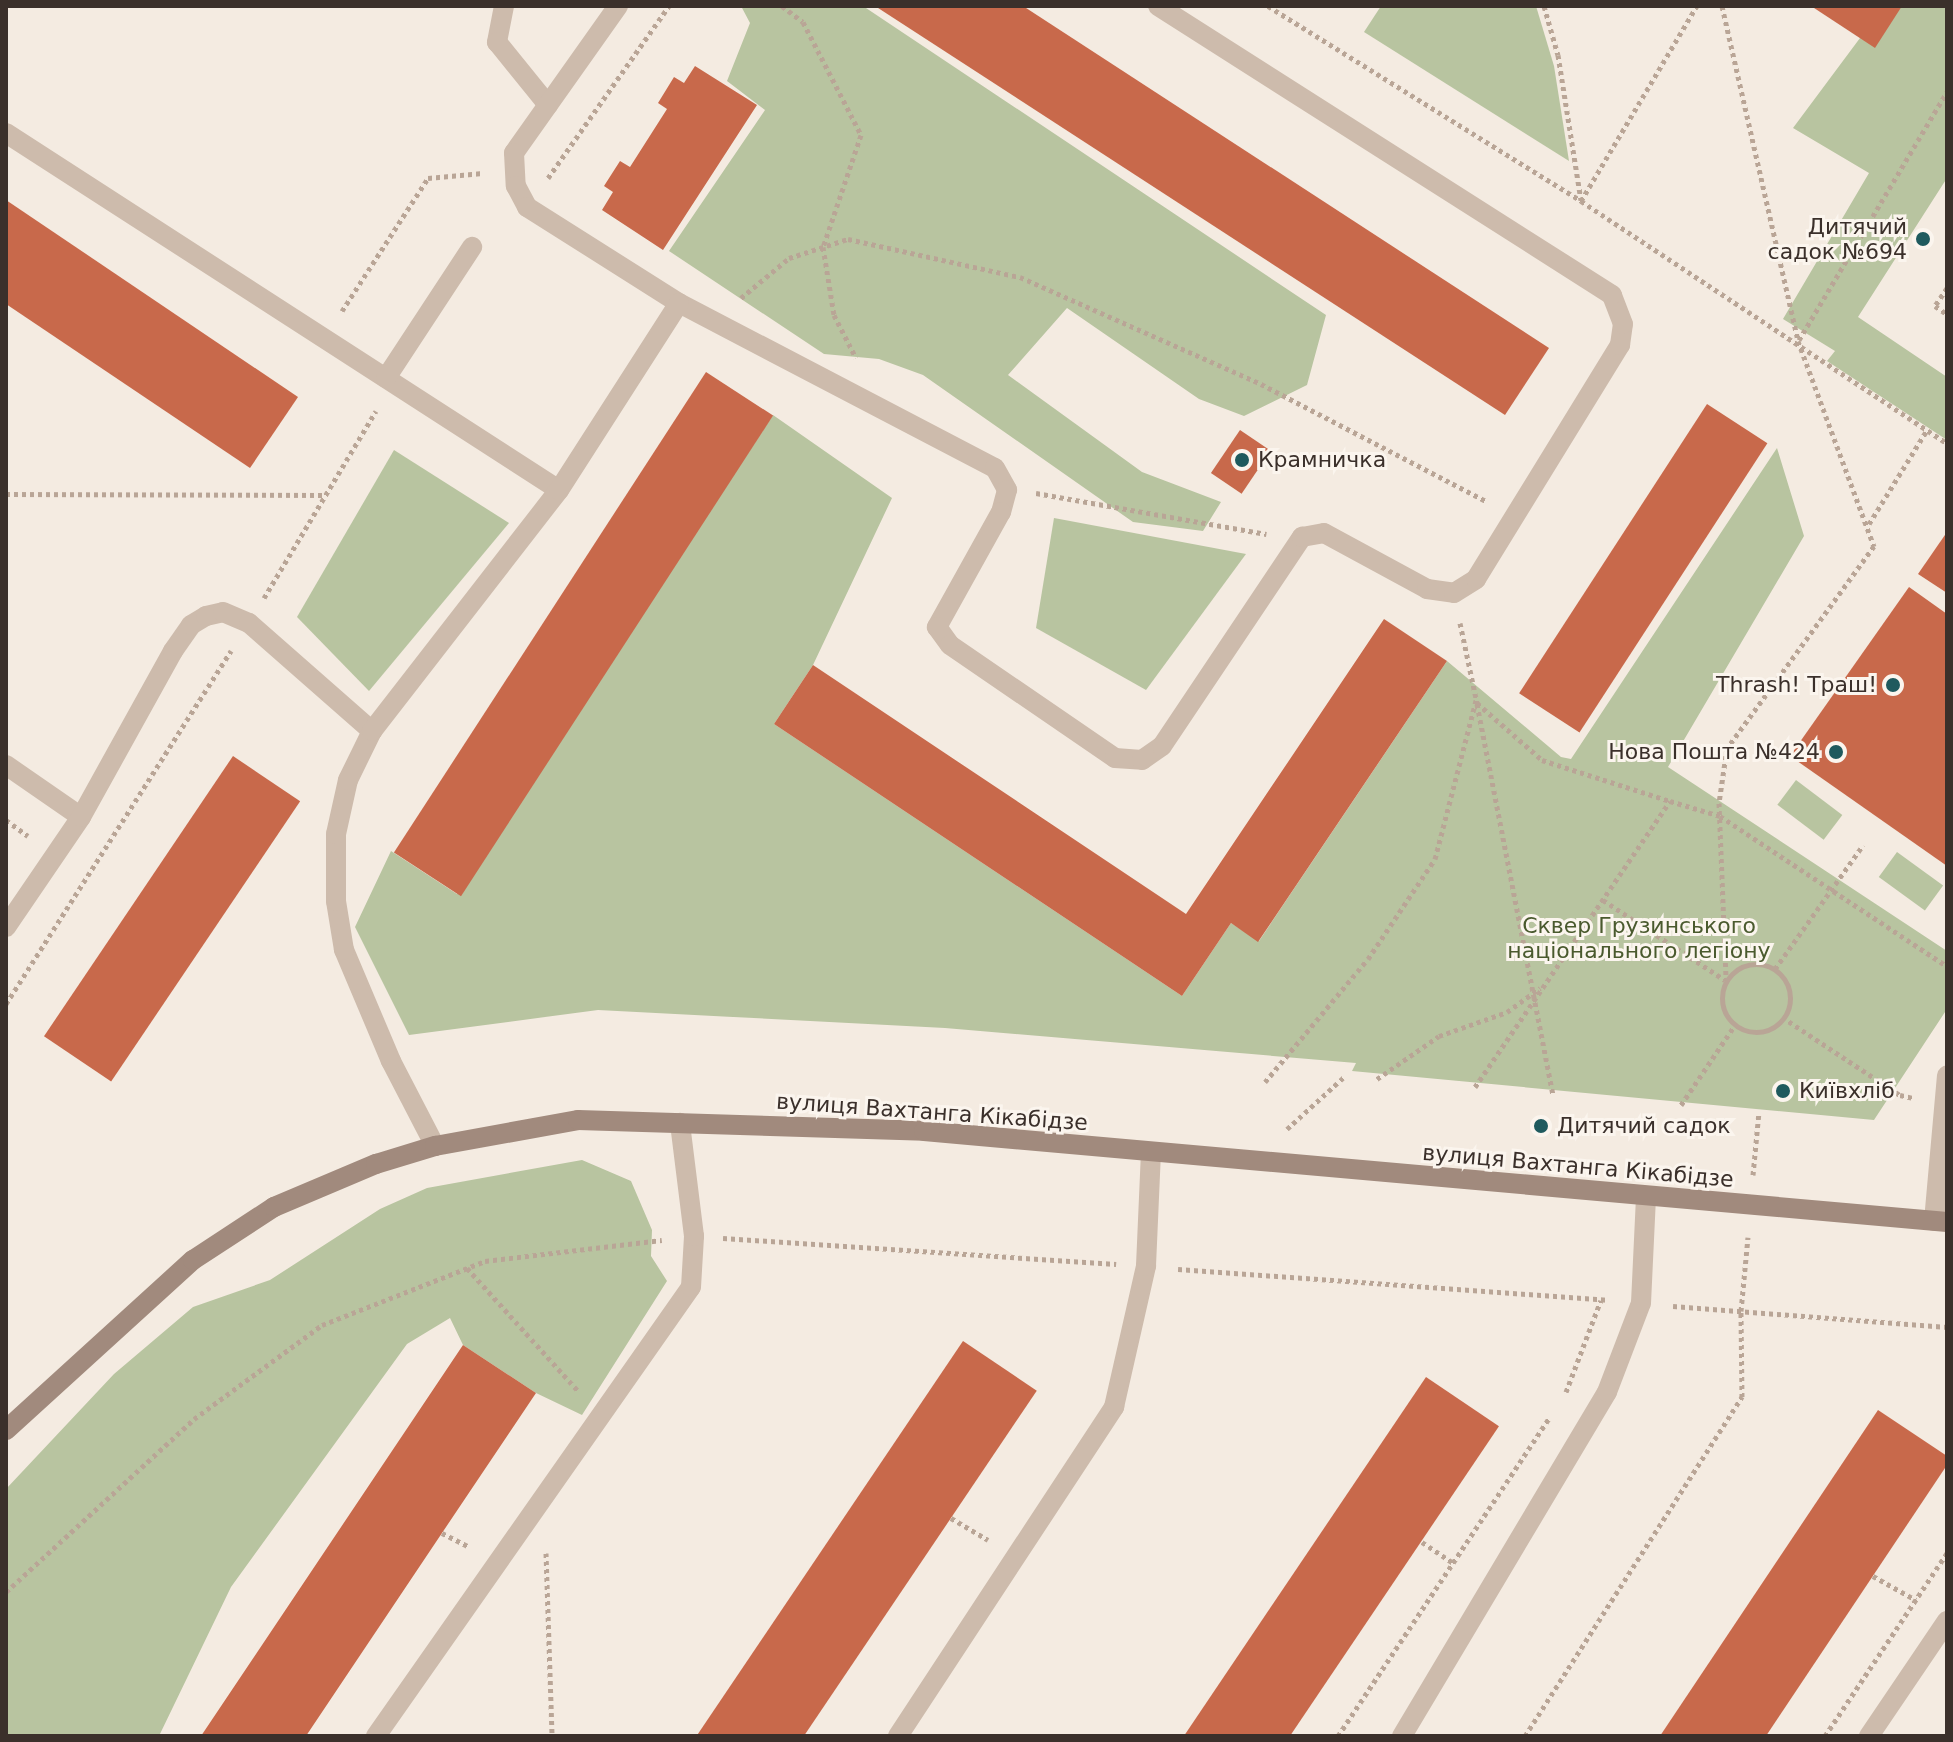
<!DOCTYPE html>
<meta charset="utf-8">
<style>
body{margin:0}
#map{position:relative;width:1953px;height:1742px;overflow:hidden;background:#f4ebe1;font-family:"DejaVu Sans",sans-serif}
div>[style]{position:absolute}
.green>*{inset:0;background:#b8c4a0;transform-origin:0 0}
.building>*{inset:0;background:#c8694b;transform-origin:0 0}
.path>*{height:5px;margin-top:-2.5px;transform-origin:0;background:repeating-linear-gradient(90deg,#b9a596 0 4px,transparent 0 8px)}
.path>.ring{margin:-2.5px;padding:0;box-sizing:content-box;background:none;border:5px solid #b9a596;border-radius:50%}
.lane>*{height:20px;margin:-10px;padding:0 10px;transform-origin:10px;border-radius:10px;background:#cdbbac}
.secondary>*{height:20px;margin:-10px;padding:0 10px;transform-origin:10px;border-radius:10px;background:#a18a7d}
.dots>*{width:22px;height:22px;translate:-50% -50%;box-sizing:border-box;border:4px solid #fbf5ee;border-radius:50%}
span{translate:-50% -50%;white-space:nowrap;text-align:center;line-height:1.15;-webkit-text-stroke:6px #fbf5ee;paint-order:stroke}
.poi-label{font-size:22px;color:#3b302b}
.right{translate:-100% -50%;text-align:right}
.left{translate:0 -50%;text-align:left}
.park-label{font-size:22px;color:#4a5a2e}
.street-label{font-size:22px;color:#3b302b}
.frame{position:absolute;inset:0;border:8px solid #3b302b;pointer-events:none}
</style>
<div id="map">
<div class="green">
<i style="clip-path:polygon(741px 6px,863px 6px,1326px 315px,1307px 385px,1244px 416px,1199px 399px,1067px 308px,1008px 375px,1142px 472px,1221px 502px,1203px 531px,1133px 522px,923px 375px,879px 359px,824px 354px,669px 251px,765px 110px,727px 81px,750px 23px)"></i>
<i style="clip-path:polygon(1381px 6px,1536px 6px,1554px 66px,1569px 161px,1364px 32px)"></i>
<i style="clip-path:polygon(1902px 6px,1947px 6px,1947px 178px,1858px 317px,1947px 377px,1947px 440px,1827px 361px,1835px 351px,1783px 319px,1869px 173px,1793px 128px,1860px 38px)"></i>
<i style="clip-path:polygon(773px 415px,892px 498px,813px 665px,774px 724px,1182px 996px,1231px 923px,1259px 941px,1447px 661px,1561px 757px,1571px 759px,1777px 448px,1804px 536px,1668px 767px,1947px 951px,1947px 1009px,1874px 1120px,1352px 1071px,1356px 1063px,945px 1028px,598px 1010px,409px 1035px,355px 927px,391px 851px,457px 894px)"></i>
<i style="clip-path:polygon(394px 450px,509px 523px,369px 691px,297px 617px)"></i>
<i style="clip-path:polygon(1054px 518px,1246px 554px,1146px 690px,1036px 628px)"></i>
<i style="left:1796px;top:780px;width:58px;height:31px;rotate:37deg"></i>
<i style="left:1897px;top:852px;width:57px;height:31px;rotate:36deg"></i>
<i style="clip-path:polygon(582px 1160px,631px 1181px,652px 1230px,651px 1256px,667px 1281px,582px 1415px,536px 1393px,463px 1345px,450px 1318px,407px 1344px,231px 1587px,159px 1736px,6px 1736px,6px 1489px,114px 1374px,193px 1307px,270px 1280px,380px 1209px,427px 1188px)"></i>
</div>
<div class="building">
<i style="clip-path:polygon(875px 6px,1023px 6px,1549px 348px,1505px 415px)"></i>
<i style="clip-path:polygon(1811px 6px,1902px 6px,1875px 48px)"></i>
<i style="clip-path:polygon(695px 66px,757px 105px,663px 250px,602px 210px,613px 192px,604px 186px,620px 161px,630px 167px,667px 109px,658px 103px,674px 77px,684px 83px)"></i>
<i style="clip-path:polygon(6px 200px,298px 397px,250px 468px,6px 304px)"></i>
<i style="left:706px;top:372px;width:80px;height:573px;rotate:33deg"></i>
<i style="left:1707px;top:404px;width:72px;height:345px;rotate:33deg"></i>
<i style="left:1240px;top:430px;width:37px;height:52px;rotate:34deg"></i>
<i style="clip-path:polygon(1947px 532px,1947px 593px,1918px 574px)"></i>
<i style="clip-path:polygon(1909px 587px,1947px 614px,1947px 866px,1790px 756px)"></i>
<i style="clip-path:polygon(1384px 619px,1447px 661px,1258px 942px,1231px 923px,1182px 996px,774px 724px,813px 665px,1186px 914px)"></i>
<i style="left:233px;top:756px;width:81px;height:338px;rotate:34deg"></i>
<i style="left:963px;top:1341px;width:89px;height:475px;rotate:34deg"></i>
<i style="clip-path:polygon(463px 1345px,536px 1393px,442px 1533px,306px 1736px,201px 1736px)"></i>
<i style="left:1426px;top:1377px;width:88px;height:432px;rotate:34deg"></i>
<i style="clip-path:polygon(1878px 1410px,1947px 1456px,1947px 1465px,1766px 1736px,1660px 1736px)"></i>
</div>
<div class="path">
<i style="left:782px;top:6px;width:26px;rotate:37deg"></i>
<i style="left:803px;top:22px;width:127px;rotate:62.8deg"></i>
<i style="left:861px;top:135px;width:118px;rotate:108.7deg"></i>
<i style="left:823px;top:247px;width:69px;rotate:80.8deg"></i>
<i style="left:834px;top:315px;width:48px;rotate:62.9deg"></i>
<i style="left:1268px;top:6px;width:369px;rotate:31.9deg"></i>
<i style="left:1581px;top:201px;width:439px;rotate:33.5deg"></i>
<i style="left:1544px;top:6px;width:51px;rotate:74.1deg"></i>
<i style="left:1558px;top:55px;width:147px;rotate:81deg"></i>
<i style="left:1722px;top:6px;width:344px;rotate:77.2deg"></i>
<i style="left:1798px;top:341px;width:219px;rotate:69.7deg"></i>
<i style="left:1874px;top:546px;width:250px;rotate:126deg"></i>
<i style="left:1727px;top:748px;width:56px;rotate:98.3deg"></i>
<i style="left:1719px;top:803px;width:177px;rotate:87.7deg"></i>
<i style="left:548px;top:178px;width:210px;rotate:-54.9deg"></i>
<i style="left:1581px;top:201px;width:227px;rotate:-59.3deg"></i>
<i style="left:1947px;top:288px;width:22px;rotate:124deg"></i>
<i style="left:1935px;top:306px;width:14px;rotate:34deg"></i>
<i style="left:741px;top:298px;width:62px;rotate:-39.8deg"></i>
<i style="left:789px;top:258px;width:62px;rotate:-17.9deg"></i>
<i style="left:848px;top:239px;width:176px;rotate:12.5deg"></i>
<i style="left:1020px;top:277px;width:264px;rotate:23.9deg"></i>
<i style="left:1261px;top:384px;width:254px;rotate:27.5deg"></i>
<i style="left:342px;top:311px;width:158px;rotate:-57.1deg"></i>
<i style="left:428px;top:178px;width:55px;rotate:-5.2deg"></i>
<i style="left:1799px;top:340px;width:289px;rotate:-59.2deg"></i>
<i style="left:1036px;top:493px;width:234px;rotate:10.1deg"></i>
<i style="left:6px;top:494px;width:318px;rotate:0.2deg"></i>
<i style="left:1869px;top:524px;width:110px;rotate:-58.3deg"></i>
<i style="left:264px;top:598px;width:218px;rotate:-59.1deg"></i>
<i style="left:1460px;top:623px;width:82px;rotate:78deg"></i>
<i style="left:1477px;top:703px;width:86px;rotate:41.2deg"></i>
<i style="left:1542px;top:760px;width:134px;rotate:17.8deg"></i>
<i style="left:1477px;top:704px;width:397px;rotate:79deg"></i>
<i style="left:6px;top:820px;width:27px;rotate:36deg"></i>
<i style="left:1603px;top:900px;width:146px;rotate:33.3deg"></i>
<i class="ring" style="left:1722px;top:964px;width:63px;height:63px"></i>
<i style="left:1775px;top:969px;width:152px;rotate:-54.6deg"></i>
<i style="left:6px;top:1004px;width:419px;rotate:-57.5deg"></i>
<i style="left:1782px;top:1017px;width:141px;rotate:33.5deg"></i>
<i style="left:1900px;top:1095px;width:13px;rotate:13deg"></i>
<i style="left:1377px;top:1079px;width:75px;rotate:-34.7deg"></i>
<i style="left:1439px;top:1036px;width:72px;rotate:-19.4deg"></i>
<i style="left:1507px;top:1012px;width:41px;rotate:-36deg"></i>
<i style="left:1265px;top:1082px;width:160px;rotate:-50.1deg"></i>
<i style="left:1368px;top:959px;width:120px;rotate:-56.2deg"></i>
<i style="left:1435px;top:859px;width:164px;rotate:-75.5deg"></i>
<i style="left:1475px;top:1087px;width:346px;rotate:-55.7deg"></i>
<i style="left:1670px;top:801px;width:52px;rotate:16.7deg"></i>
<i style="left:1720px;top:816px;width:272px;rotate:33.5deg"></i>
<i style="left:1681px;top:1105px;width:97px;rotate:-56deg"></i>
<i style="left:1287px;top:1129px;width:79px;rotate:-42.4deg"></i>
<i style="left:1753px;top:1175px;width:63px;rotate:-84.6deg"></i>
<i style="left:723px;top:1238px;width:394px;rotate:3.8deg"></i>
<i style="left:467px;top:1268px;width:167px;rotate:47.9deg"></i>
<i style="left:1178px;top:1269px;width:430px;rotate:4.1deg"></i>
<i style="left:1673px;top:1306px;width:275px;rotate:4.4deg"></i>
<i style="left:1566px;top:1392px;width:98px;rotate:-69.2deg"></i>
<i style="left:951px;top:1518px;width:43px;rotate:30.7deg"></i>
<i style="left:442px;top:1533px;width:31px;rotate:27deg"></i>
<i style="left:1422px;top:1542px;width:37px;rotate:34deg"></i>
<i style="left:546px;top:1553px;width:183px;rotate:88.1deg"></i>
<i style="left:1873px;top:1576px;width:49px;rotate:29.2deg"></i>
<i style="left:6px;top:1592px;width:255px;rotate:-42.6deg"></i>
<i style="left:194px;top:1419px;width:159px;rotate:-36.3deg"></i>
<i style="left:322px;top:1325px;width:175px;rotate:-21.4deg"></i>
<i style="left:485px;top:1261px;width:178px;rotate:-6.8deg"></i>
<i style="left:1338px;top:1736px;width:383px;rotate:-56.4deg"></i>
<i style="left:1525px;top:1736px;width:403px;rotate:-57.4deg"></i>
<i style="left:1742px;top:1397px;width:86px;rotate:-90.7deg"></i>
<i style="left:1741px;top:1311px;width:74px;rotate:-84.6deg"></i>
<i style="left:1825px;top:1736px;width:220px;rotate:-56.3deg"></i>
</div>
<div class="lane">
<i style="left:504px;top:6px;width:37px;rotate:101deg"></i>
<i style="left:497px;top:42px;width:81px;rotate:51deg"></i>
<i style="left:618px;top:6px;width:180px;rotate:125.3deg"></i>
<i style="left:514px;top:153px;width:33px;rotate:87deg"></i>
<i style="left:516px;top:186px;width:24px;rotate:62deg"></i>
<i style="left:527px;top:207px;width:180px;rotate:32.3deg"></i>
<i style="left:679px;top:303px;width:356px;rotate:27.6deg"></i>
<i style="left:995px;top:468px;width:25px;rotate:61deg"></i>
<i style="left:1007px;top:490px;width:23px;rotate:105deg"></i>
<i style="left:1001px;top:512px;width:132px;rotate:119.1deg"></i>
<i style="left:937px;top:627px;width:22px;rotate:54deg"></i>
<i style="left:950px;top:645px;width:200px;rotate:34.4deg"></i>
<i style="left:1115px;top:758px;width:27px;rotate:4deg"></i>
<i style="left:1142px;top:760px;width:24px;rotate:-35deg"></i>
<i style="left:1162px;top:746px;width:252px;rotate:-56.2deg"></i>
<i style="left:1302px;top:537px;width:22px;rotate:-10deg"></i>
<i style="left:1324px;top:533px;width:117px;rotate:28.5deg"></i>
<i style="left:1427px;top:589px;width:27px;rotate:8deg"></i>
<i style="left:1454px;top:593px;width:26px;rotate:-32deg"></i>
<i style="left:1476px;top:579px;width:275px;rotate:-58.4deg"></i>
<i style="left:1620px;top:345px;width:21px;rotate:-82deg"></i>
<i style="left:1623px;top:324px;width:31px;rotate:-111deg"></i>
<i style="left:1612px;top:295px;width:538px;rotate:-147.52deg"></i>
<i style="left:6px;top:133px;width:658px;rotate:32.85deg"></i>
<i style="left:386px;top:378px;width:157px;rotate:-56.7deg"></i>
<i style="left:6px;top:765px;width:91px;rotate:34.7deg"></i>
<i style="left:6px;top:927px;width:133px;rotate:-55.7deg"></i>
<i style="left:81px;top:817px;width:190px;rotate:-61deg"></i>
<i style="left:173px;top:651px;width:32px;rotate:-55deg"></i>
<i style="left:191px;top:625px;width:17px;rotate:-31deg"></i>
<i style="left:206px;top:616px;width:17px;rotate:-13deg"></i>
<i style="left:223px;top:612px;width:28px;rotate:23deg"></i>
<i style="left:249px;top:623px;width:164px;rotate:41.3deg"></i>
<i style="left:435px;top:1146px;width:96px;rotate:-117.4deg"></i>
<i style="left:391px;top:1061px;width:121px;rotate:-112.9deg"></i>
<i style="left:344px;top:950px;width:50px;rotate:-99.3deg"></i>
<i style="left:336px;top:901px;width:67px;rotate:-90deg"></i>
<i style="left:336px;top:834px;width:55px;rotate:-77.5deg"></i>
<i style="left:348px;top:780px;width:55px;rotate:-63.9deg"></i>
<i style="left:372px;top:731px;width:305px;rotate:-52.2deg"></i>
<i style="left:559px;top:490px;width:222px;rotate:-57.3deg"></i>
<i style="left:1934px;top:1221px;width:146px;rotate:-84.9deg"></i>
<i style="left:376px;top:1736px;width:548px;rotate:-54.95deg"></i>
<i style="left:691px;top:1287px;width:51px;rotate:-86.6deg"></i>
<i style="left:694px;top:1236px;width:114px;rotate:-97.1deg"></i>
<i style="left:898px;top:1736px;width:394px;rotate:-56.7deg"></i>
<i style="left:1114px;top:1407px;width:145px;rotate:-77.2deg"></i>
<i style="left:1146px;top:1266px;width:114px;rotate:-87.5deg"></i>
<i style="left:1402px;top:1736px;width:400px;rotate:-59.2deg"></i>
<i style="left:1607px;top:1392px;width:95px;rotate:-69.1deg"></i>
<i style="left:1641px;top:1303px;width:107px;rotate:-87.3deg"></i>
<i style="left:1869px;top:1736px;width:139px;rotate:-55.9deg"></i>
</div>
<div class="secondary">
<i style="left:6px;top:1430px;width:253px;rotate:-42.3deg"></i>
<i style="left:193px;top:1260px;width:97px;rotate:-33.2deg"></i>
<i style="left:274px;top:1207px;width:111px;rotate:-22.9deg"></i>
<i style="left:376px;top:1164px;width:62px;rotate:-17deg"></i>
<i style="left:435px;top:1146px;width:145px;rotate:-10.3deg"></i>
<i style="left:578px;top:1120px;width:346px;rotate:1.8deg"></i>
<i style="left:924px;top:1131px;width:1027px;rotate:5.08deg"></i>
</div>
<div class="dots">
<i style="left:1923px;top:239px;background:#1f5a5e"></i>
<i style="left:1242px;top:460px;background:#1f5a5e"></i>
<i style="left:1893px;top:685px;background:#1f5a5e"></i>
<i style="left:1836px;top:752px;background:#1f5a5e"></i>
<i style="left:1783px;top:1091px;background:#1f5a5e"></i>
<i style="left:1541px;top:1126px;background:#1f5a5e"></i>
</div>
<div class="poi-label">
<span class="right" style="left:1907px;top:239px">Дитячий<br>садок №694</span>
<span class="left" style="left:1258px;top:460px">Крамничка</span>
<span class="right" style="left:1877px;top:685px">Thrash! Траш!</span>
<span class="right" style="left:1820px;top:752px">Нова Пошта №424</span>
<span class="left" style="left:1799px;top:1091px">Київхліб</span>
<span class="left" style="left:1557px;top:1126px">Дитячий садок</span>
</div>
<div class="park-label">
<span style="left:1639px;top:938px">Сквер Грузинського<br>національного легіону</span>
</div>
<div class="street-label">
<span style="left:932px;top:1112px;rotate:4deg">вулиця Вахтанга Кікабідзе</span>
<span style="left:1578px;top:1166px;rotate:5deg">вулиця Вахтанга Кікабідзе</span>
</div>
<div class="frame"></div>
</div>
